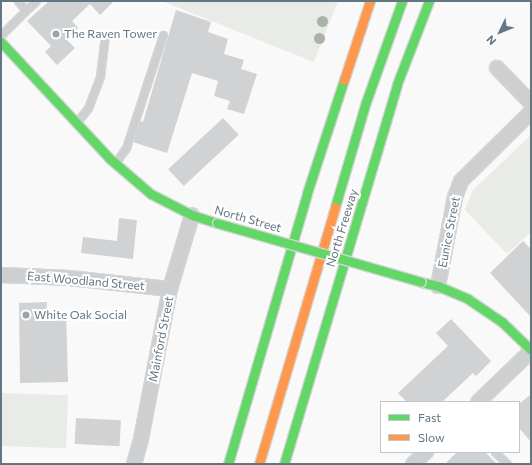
<!DOCTYPE html>
<style>
body{margin:0}
#map{position:relative;width:532px;height:465px;overflow:hidden;background:#f9f9f9;font-family:Commissioner,sans-serif}
div>[style]{position:absolute}
.green>*{inset:0;background:#e8ebe6;transform-origin:0 0}
.building>*{inset:0;background:#d0d2d3;transform-origin:0 0}
.roads{filter:drop-shadow(1px 0 #d5d6d7) drop-shadow(-1px 0 #d5d6d7) drop-shadow(0 1px #d5d6d7) drop-shadow(0 -1px #d5d6d7)}
.lane>*{height:7px;margin:-3.5px;padding:0 3.5px;transform-origin:3.5px;border-radius:3.5px;background:#cecfd0}
.street>*{height:14px;margin:-7px;padding:0 7px;transform-origin:7px;border-radius:7px;background:#cecfd0}
.fast>*{height:9px;margin:-4.5px;padding:0 4.5px;transform-origin:4.5px;border-radius:4.5px;background:#63d668}
.slow>*{height:9px;margin:-4.5px;padding:0 4.5px;transform-origin:4.5px;border-radius:4.5px;background:#ff974d}
.bridges{filter:drop-shadow(1px 0 #d5d6d7) drop-shadow(-1px 0 #d5d6d7) drop-shadow(0 1px #d5d6d7) drop-shadow(0 -1px #d5d6d7)}
.fast-bridge>*{height:9px;margin:-4.5px;padding:0 4.5px;transform-origin:4.5px;border-radius:4.5px;background:#63d668}
.trees>*{width:11px;height:11px;margin:-5.5px;border-radius:50%;background:#a9b3a7}
.dots>*{width:11px;height:11px;translate:-50% -50%;box-sizing:border-box;border:2px solid #fff;border-radius:50%}
span{translate:-50% -50%;white-space:nowrap;text-align:center;line-height:1.15;-webkit-text-stroke:4px #fff;paint-order:stroke}
.poi-label{font-size:12px;color:#657683}
.left{translate:0 -50%;text-align:left}
.street-label{font-size:12px;color:#657683}
.frame{position:absolute;inset:0;border:2px solid #657683;pointer-events:none}
.legend{position:absolute;left:380px;top:401px;width:140px;height:52px;box-sizing:border-box;background:#fff;border:1px solid #c1c8cd;margin:0;padding:5px 7px;list-style:none;font-size:12px;color:#657683}
.legend li{display:flex;align-items:center;gap:8px;height:20px}
.legend b{width:20px;border:1px solid #c1c8cd}
.north{position:absolute;left:480px;top:12px;width:40px;height:40px;-webkit-text-stroke:3px #fff;paint-order:stroke;rotate:227deg;font-size:11px;font-weight:700;line-height:16px;text-align:center;color:#657683}
.north::after{content:'';display:block;margin:auto;width:14px;height:18px;background:#657683;clip-path:polygon(50% 0,100% 100%,50% 72%,0 100%)}
</style>
<div id="map">
<div class="green">
<i style="clip-path:polygon(162px 1px,338px 1px,314px 62px)"></i>
<i style="clip-path:polygon(531px 135px,531px 232px,507px 254px,465px 210px,473px 190px)"></i>
<i style="left:1px;top:393px;width:67px;height:53px;rotate:2deg"></i>
</div>
<div class="building">
<i style="clip-path:polygon(49px 1px,114px 1px,100px 15px,90px 4px,72px 21px,78px 28px,66px 39px,75px 48px,57px 65px,45px 52px,51px 46px,27px 21px)"></i>
<i style="clip-path:polygon(176px 10px,211px 22px,208px 32px,228px 39px,224px 54px,244px 60px,241px 69px,257px 74px,244px 114px,227px 109px,230px 101px,214px 96px,218px 81px,192px 73px,167px 153px,133px 142px,140px 121px,143px 122px)"></i>
<i style="left:223px;top:118px;width:23px;height:75px;rotate:47deg"></i>
<i style="clip-path:polygon(119px 218px,137px 220px,133px 259px,81px 253px,83px 237px,117px 241px)"></i>
<i style="clip-path:polygon(523px 241px,531px 249px,531px 317px,490px 273px)"></i>
<i style="clip-path:polygon(47px 302px,46px 314px,66px 312px,68px 382px,20px 383px,19px 303px)"></i>
<i style="clip-path:polygon(451px 319px,491px 361px,476px 376px,473px 373px,442px 402px,407px 402px,398px 393px,448px 346px,436px 333px)"></i>
<i style="clip-path:polygon(531px 394px,531px 442px,519px 428px,519px 404px)"></i>
<i style="left:76px;top:418px;width:45px;height:26px;rotate:3deg"></i>
<i style="clip-path:polygon(457px 452px,485px 452px,497px 464px,445px 464px)"></i>
</div>
<div class="roads">
<div class="lane">
<i style="left:24px;top:12px;width:16px;rotate:-43deg"></i>
<i style="left:1px;top:35px;width:33px;rotate:-45deg"></i>
<i style="left:24px;top:12px;width:4px;rotate:-90deg"></i>
<i style="left:24px;top:8px;width:9px;rotate:-131deg"></i>
<i style="left:76px;top:123px;width:19px;rotate:-51deg"></i>
<i style="left:88px;top:108px;width:34px;rotate:-69deg"></i>
<i style="left:100px;top:76px;width:38px;rotate:-83deg"></i>
<i style="left:115px;top:163px;width:19px;rotate:-54deg"></i>
<i style="left:126px;top:148px;width:119px;rotate:-71.9deg"></i>
<i style="left:495px;top:452px;width:17px;rotate:45deg"></i>
</div>
<div class="street">
<i style="left:497px;top:68px;width:49px;rotate:45.8deg"></i>
<i style="left:1px;top:275px;width:69px;rotate:2.5deg"></i>
<i style="left:70px;top:278px;width:101px;rotate:6.3deg"></i>
<i style="left:438px;top:286px;width:91px;rotate:-79.2deg"></i>
<i style="left:455px;top:197px;width:17px;rotate:-69deg"></i>
<i style="left:461px;top:181px;width:98px;rotate:-44.6deg"></i>
<i style="left:478px;top:402px;width:74px;rotate:-43.9deg"></i>
<i style="left:134px;top:464px;width:26px;rotate:-74deg"></i>
<i style="left:141px;top:439px;width:153px;rotate:-79.1deg"></i>
<i style="left:170px;top:289px;width:77px;rotate:-73.4deg"></i>
<i style="left:413px;top:464px;width:18px;rotate:-43deg"></i>
</div>
<div class="fast">
<i style="left:1px;top:42px;width:158px;rotate:47deg"></i>
<i style="left:109px;top:158px;width:55px;rotate:40.6deg"></i>
<i style="left:151px;top:194px;width:46px;rotate:27.1deg"></i>
<i style="left:192px;top:215px;width:26px;rotate:18deg"></i>
<i style="left:335px;top:207px;width:109px;rotate:-73.6deg"></i>
<i style="left:366px;top:102px;width:107px;rotate:-70.4deg"></i>
<i style="left:421px;top:282px;width:17px;rotate:13deg"></i>
<i style="left:438px;top:286px;width:33px;rotate:23deg"></i>
<i style="left:468px;top:299px;width:41px;rotate:34.1deg"></i>
<i style="left:502px;top:322px;width:40px;rotate:44deg"></i>
<i style="left:228px;top:464px;width:282px;rotate:-73.7deg"></i>
<i style="left:307px;top:193px;width:119px;rotate:-71.9deg"></i>
<i style="left:284px;top:464px;width:396px;rotate:-73.4deg"></i>
<i style="left:397px;top:84px;width:89px;rotate:-68.9deg"></i>
</div>
<div class="slow">
<i style="left:344px;top:80px;width:83px;rotate:-71.8deg"></i>
<i style="left:259px;top:464px;width:268px;rotate:-73.5deg"></i>
</div>
</div>
<div class="bridges">
<div class="fast-bridge">
<i style="left:217px;top:223px;width:212px;rotate:16.1deg"></i>
</div>
</div>
<div class="trees">
<i style="left:322px;top:21px"></i>
<i style="left:319px;top:38px"></i>
</div>
<div class="dots">
<i style="left:56px;top:34px;background:#99a4ac"></i>
<i style="left:26px;top:315px;background:#99a4ac"></i>
</div>
<div class="poi-label">
<span class="left" style="left:64px;top:34px">The Raven Tower</span>
<span class="left" style="left:34px;top:315px">White Oak Social</span>
</div>
<div class="street-label">
<span style="left:248px;top:219px;rotate:16deg">North Street</span>
<span style="left:342px;top:228px;rotate:-73deg">North Freeway</span>
<span style="left:449px;top:232px;rotate:-79deg">Eunice Street</span>
<span style="left:86px;top:281px;rotate:5deg">East Woodland Street</span>
<span style="left:161px;top:339px;rotate:-79deg">Mainford Street</span>
</div>
<div class="frame"></div>
<ul class="legend">
<li><b style="height:5px;background:#63d668"></b>Fast</li>
<li><b style="height:5px;background:#ff974d"></b>Slow</li>
</ul>
<div class="north">N</div>
</div>
